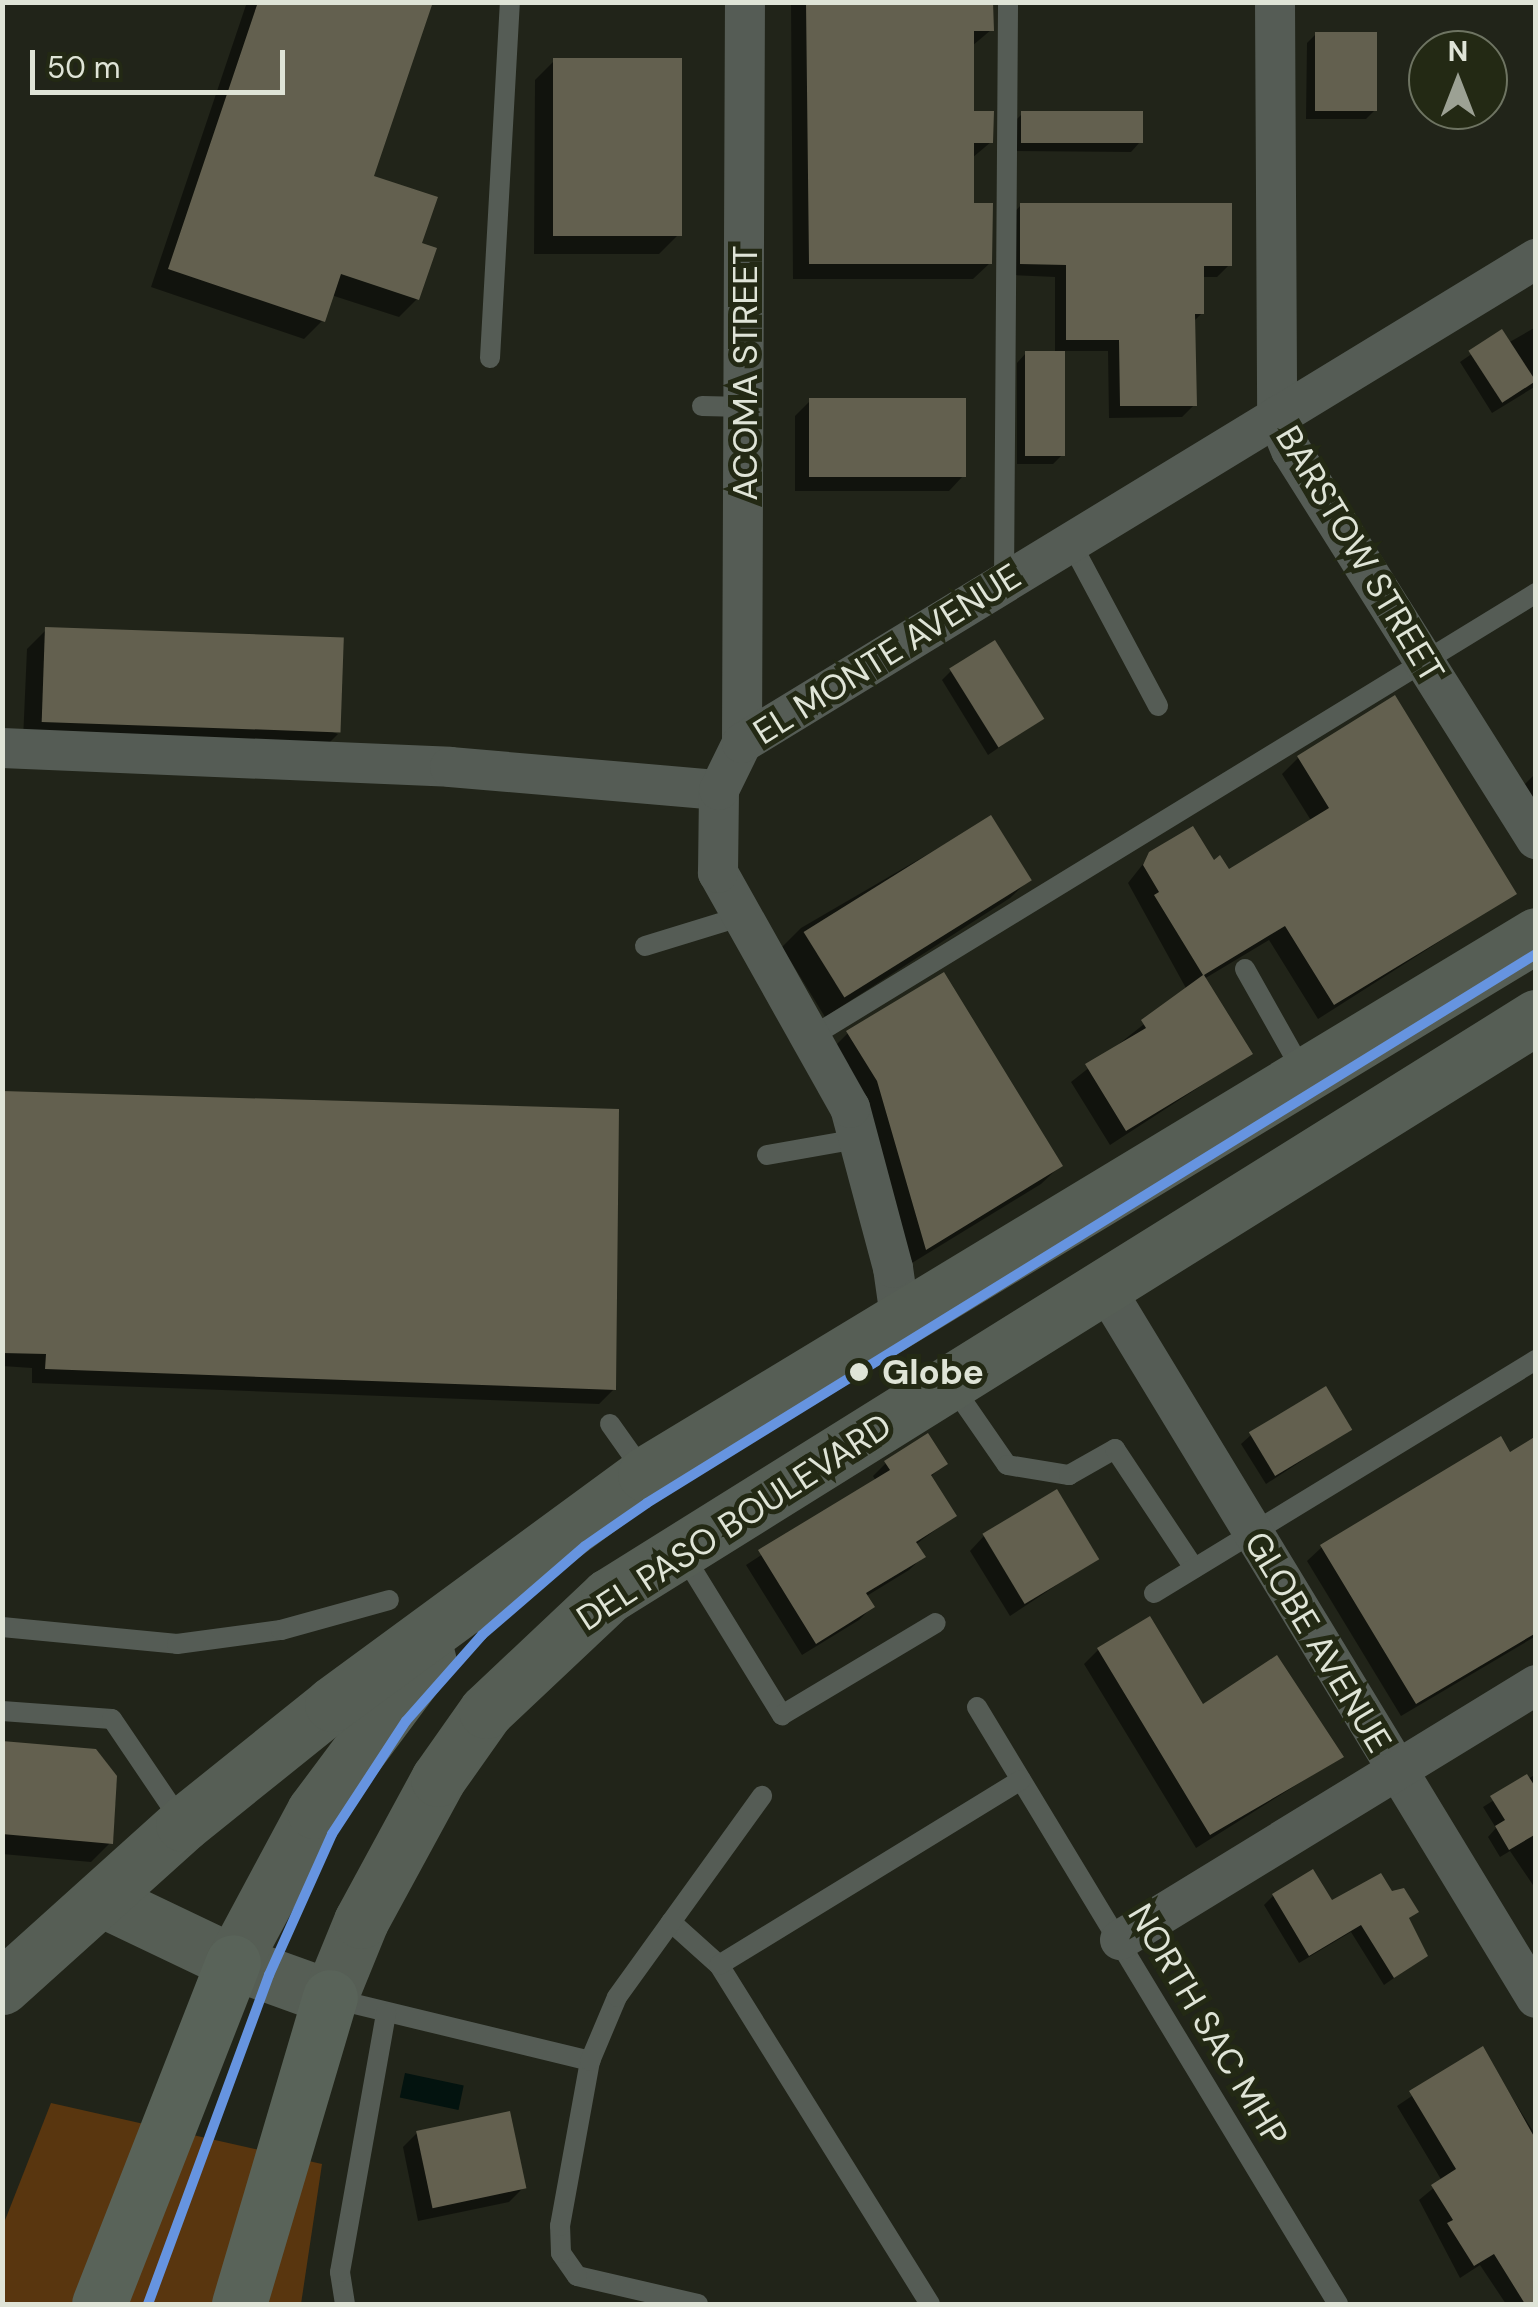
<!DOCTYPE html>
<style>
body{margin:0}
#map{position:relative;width:1538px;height:2307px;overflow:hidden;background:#212419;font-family:"DM Sans",sans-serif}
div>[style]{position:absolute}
.green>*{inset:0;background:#59360f}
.water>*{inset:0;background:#03130f;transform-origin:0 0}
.shadow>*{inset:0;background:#0007}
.building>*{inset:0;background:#63604f;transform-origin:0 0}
.lane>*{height:20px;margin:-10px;padding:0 10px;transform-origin:10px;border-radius:10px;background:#555c55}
.street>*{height:40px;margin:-20px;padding:0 20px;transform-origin:20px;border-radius:20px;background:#555c55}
.secondary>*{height:55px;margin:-27.5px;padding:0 27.5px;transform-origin:27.5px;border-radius:27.5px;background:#565e55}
.highway>*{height:55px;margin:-27.5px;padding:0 27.5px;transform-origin:27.5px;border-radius:27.5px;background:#596359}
.rail-1>*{height:10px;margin:-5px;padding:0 5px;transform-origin:5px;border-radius:5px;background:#6694e0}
.dots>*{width:28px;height:28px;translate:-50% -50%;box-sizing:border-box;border:5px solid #232914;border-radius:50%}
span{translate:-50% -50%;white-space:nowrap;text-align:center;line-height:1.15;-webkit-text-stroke:10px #232914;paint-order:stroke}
.street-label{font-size:35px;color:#dfe4d7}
.stop-label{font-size:35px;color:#dfe4d7;font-weight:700}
.left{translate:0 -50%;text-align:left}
.frame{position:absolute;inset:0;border:5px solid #dfe4d7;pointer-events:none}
.north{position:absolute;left:1408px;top:30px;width:100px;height:100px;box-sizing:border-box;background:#232914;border:2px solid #6e7462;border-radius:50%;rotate:0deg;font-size:28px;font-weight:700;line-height:40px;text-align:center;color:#dfe4d7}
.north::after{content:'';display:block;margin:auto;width:35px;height:45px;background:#9ca194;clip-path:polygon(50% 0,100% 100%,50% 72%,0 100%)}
.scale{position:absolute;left:30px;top:50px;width:255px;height:45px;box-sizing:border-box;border:5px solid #dfe4d7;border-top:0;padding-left:12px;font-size:30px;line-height:35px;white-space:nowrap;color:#dfe4d7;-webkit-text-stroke:8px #232914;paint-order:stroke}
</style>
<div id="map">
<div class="green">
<i style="clip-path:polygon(51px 2103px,322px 2164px,301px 2304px,3px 2304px,2px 2228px)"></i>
</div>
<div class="water">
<i style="left:405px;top:2073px;width:60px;height:25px;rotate:12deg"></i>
</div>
<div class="shadow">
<i style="clip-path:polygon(247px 2px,431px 2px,371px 178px,419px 245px,417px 299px,399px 317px,331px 295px,322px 321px,304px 339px,151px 287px)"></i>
<i style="clip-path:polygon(791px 2px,991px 2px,991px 30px,972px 46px,972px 113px,991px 142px,972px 158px,972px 205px,990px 263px,973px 279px,793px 279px)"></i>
<i style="clip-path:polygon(1316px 34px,1375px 110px,1366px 119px,1306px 119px,1307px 43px)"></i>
<i style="clip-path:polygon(554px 61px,678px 235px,659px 254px,534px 254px,535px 80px)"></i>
<i style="clip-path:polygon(1022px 114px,1140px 142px,1131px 152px,1013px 151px,1013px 123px)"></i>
<i style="clip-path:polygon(1021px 205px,1229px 265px,1217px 277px,1202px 277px,1202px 313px,1193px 322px,1194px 405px,1182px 417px,1109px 418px,1108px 351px,1062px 351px,1062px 455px,1053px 464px,1017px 464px,1017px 363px,1026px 353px,1055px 353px,1055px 277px,1013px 275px,1009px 218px)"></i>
<i style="clip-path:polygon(1536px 327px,1536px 386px,1492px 413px,1460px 362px,1502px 333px,1508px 343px)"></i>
<i style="clip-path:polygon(810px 401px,963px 476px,949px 491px,795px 491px,795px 416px)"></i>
<i style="clip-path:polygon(46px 630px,338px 734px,319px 753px,23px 740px,27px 649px)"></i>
<i style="clip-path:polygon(951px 671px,1041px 719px,988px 755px,942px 680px)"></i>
<i style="clip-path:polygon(1298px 758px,1514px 894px,1318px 1019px,1269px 940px,1204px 979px,1250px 1054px,1110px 1145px,1071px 1082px,1187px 990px,1128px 883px,1151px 854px,1213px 863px,1228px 873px,1312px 822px,1282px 774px)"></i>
<i style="clip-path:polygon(1536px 773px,1536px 810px,1522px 787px)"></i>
<i style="clip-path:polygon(990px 818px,1029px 880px,1010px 898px,825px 1017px,782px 947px,801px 928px)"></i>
<i style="clip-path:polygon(848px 1033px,1060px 1166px,1041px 1184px,907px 1266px,829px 1052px)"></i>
<i style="clip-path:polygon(2px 1093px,614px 1389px,599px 1404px,32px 1383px,32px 1368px,2px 1366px)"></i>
<i style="clip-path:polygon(1349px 1430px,1266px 1484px,1241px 1444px,1251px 1435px)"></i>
<i style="clip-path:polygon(1536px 1439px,1536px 1636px,1401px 1716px,1307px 1561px,1322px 1547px)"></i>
<i style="clip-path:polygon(886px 1463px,945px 1464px,929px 1478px,954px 1516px,915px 1545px,923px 1557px,909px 1570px,865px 1597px,872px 1607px,859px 1620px,802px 1655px,746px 1565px,876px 1481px,873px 1476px)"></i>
<i style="clip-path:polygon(984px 1536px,1096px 1559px,1010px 1616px,970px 1551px)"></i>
<i style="clip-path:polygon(1098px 1650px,1202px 1708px,1341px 1757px,1196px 1848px,1084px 1664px)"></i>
<i style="clip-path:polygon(2px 1743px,110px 1843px,91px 1862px,2px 1854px)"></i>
<i style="clip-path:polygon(1536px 1774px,1536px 1883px,1533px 1885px,1510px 1851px,1500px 1857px,1488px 1837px,1496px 1828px,1483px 1807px)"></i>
<i style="clip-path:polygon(1391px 1894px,1416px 1912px,1407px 1920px,1425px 1956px,1384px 1985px,1351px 1932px,1299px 1963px,1264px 1905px,1273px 1896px,1331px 1904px)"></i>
<i style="clip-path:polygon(1482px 2049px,1536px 2136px,1536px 2304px,1506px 2304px,1480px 2265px,1460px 2278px,1419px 2200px,1442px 2181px,1397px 2106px)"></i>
<i style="clip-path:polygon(417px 2133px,523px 2188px,509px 2202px,418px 2221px,403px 2147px)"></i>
</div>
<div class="building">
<i style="clip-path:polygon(258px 2px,433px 2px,374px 176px,438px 197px,422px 243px,437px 248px,419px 300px,341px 274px,325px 322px,168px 269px)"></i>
<i style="clip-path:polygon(806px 2px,993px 2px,994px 31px,974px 31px,974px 111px,994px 111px,993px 143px,974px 143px,974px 203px,993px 203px,992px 264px,809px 264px)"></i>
<i style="left:1315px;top:32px;width:62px;height:79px"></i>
<i style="left:553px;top:58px;width:129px;height:178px"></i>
<i style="left:1021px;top:111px;width:122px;height:32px"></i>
<i style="clip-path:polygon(1020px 203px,1232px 203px,1232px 266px,1204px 266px,1204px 314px,1195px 314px,1197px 406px,1120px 406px,1119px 340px,1066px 340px,1066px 265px,1020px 264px)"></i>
<i style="left:1502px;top:329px;width:62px;height:40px;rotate:57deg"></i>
<i style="left:1025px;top:351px;width:40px;height:105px"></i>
<i style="left:966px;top:398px;width:79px;height:157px;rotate:90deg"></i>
<i style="left:45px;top:627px;width:299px;height:95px;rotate:2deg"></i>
<i style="left:995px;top:640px;width:93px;height:54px;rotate:58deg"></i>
<i style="clip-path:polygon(1395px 695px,1517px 894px,1334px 1005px,1285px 926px,1204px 975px,1253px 1054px,1126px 1131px,1085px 1064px,1146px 1028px,1141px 1020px,1203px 975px,1154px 895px,1159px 892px,1143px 865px,1149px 852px,1193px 826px,1214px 860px,1220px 855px,1229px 869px,1329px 808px,1297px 756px)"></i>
<i style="left:991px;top:815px;width:77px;height:221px;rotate:58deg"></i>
<i style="clip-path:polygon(944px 972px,1063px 1166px,926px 1250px,877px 1081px,846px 1031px)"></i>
<i style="clip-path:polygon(2px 1091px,619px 1109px,616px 1390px,45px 1369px,46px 1354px,2px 1353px)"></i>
<i style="left:1326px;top:1386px;width:51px;height:90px;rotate:59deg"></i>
<i style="clip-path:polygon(928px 1433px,948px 1464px,931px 1475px,957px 1516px,916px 1542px,926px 1557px,866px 1593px,875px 1607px,816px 1644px,758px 1550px,890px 1470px,884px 1461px)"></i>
<i style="clip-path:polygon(1501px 1436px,1510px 1452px,1536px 1436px,1536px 1633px,1416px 1704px,1320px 1545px)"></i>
<i style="left:1057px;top:1489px;width:82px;height:87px;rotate:59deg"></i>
<i style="clip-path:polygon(1150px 1616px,1203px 1704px,1277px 1655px,1344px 1757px,1210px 1835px,1097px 1648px)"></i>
<i style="clip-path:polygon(2px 1741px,96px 1749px,117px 1776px,113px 1844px,2px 1834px)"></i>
<i style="clip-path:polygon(1527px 1774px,1536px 1788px,1536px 1834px,1509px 1850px,1495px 1826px,1505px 1820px,1490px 1796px)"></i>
<i style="clip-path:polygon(1313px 1869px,1332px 1900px,1381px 1873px,1392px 1891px,1404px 1888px,1419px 1912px,1409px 1918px,1428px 1956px,1394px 1978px,1361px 1925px,1309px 1956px,1272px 1894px)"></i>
<i style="clip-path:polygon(1483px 2046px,1536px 2140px,1536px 2304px,1525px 2304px,1494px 2254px,1474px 2266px,1447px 2223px,1453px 2220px,1431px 2185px,1456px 2169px,1409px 2091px)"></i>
<i style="left:510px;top:2111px;width:79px;height:96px;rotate:78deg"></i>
</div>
<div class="lane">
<i style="left:490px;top:358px;width:357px;rotate:-86.8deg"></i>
<i style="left:702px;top:406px;width:43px;rotate:1.3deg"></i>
<i style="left:1070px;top:541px;width:187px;rotate:61.9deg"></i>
<i style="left:1004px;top:581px;width:579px;rotate:-89.6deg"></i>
<i style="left:645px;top:946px;width:98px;rotate:-17.1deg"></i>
<i style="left:1245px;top:969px;width:118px;rotate:60.6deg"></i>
<i style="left:811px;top:1037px;width:850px;rotate:-31.48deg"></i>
<i style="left:767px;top:1155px;width:92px;rotate:-10deg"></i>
<i style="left:951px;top:1384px;width:98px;rotate:55.3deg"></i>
<i style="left:1007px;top:1465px;width:63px;rotate:9.2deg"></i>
<i style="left:1069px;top:1475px;width:53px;rotate:-29.5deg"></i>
<i style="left:1115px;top:1449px;width:143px;rotate:56.4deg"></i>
<i style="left:610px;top:1424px;width:59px;rotate:54.7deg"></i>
<i style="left:681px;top:1551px;width:193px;rotate:58.4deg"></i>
<i style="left:782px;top:1715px;width:179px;rotate:-30.9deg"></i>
<i style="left:1154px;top:1593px;width:447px;rotate:-31.4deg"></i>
<i style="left:2px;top:1627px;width:176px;rotate:5.5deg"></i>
<i style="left:177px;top:1644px;width:105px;rotate:-7.7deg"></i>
<i style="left:281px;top:1630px;width:112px;rotate:-15.5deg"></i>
<i style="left:977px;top:1707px;width:698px;rotate:58.84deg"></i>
<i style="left:2px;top:1711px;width:110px;rotate:4.2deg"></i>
<i style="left:112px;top:1719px;width:123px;rotate:55.9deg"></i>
<i style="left:671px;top:1922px;width:64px;rotate:41.9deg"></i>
<i style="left:719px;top:1965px;width:399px;rotate:58.1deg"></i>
<i style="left:719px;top:1965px;width:354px;rotate:-31.5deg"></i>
<i style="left:330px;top:1998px;width:268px;rotate:13.6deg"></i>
<i style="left:345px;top:2304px;width:32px;rotate:-99deg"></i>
<i style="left:340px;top:2272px;width:263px;rotate:-79.9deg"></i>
<i style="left:698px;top:2304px;width:124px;rotate:-167deg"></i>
<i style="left:577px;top:2276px;width:28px;rotate:-125deg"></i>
<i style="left:561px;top:2253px;width:27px;rotate:-92deg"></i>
<i style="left:560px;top:2226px;width:168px;rotate:-79.7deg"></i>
<i style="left:590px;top:2061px;width:69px;rotate:-67.1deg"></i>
<i style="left:617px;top:1997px;width:248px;rotate:-54.2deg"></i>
</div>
<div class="street">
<i style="left:1275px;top:2px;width:414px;rotate:89.7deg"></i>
<i style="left:1277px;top:416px;width:37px;rotate:68deg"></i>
<i style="left:1291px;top:450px;width:460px;rotate:57.8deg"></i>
<i style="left:742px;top:743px;width:741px;rotate:-89.77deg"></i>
<i style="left:2px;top:748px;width:448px;rotate:2.4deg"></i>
<i style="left:450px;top:767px;width:270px;rotate:4.9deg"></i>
<i style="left:1103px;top:1285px;width:834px;rotate:58.73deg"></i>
<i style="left:900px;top:1317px;width:49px;rotate:-98.1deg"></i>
<i style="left:893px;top:1268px;width:166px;rotate:-105deg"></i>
<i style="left:850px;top:1108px;width:270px;rotate:-119.3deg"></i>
<i style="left:718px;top:873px;width:83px;rotate:-89.3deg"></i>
<i style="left:719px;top:790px;width:52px;rotate:-63.9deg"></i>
<i style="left:742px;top:743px;width:930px;rotate:-31.37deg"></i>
<i style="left:1120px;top:1940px;width:488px;rotate:-31.5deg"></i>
</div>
<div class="secondary">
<i style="left:103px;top:1900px;width:144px;rotate:25.5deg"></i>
<i style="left:233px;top:1962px;width:103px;rotate:19.8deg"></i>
<i style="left:330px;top:1997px;width:82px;rotate:-67.8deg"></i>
<i style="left:361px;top:1921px;width:162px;rotate:-61.5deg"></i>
<i style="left:438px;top:1779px;width:83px;rotate:-54.8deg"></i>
<i style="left:486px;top:1711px;width:168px;rotate:-43.3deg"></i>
<i style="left:608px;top:1596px;width:1094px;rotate:-31.96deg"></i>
<i style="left:233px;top:1962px;width:171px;rotate:-61.8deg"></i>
<i style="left:314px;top:1811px;width:191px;rotate:-53.3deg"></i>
<i style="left:2px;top:1987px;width:244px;rotate:-42deg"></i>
<i style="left:183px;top:1824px;width:191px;rotate:-38.8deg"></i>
<i style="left:332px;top:1704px;width:388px;rotate:-36.3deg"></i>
<i style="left:645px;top:1474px;width:1041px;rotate:-31.17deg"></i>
</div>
<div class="highway">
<i style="left:99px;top:2304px;width:367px;rotate:-68.6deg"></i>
<i style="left:239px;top:2304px;width:320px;rotate:-73.5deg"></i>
</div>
<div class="rail-1">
<i style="left:148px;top:2304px;width:351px;rotate:-69.8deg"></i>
<i style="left:269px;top:1975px;width:154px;rotate:-65.9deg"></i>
<i style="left:332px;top:1834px;width:135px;rotate:-56.8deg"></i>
<i style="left:406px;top:1721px;width:115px;rotate:-48.5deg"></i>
<i style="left:482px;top:1635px;width:136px;rotate:-40.8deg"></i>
<i style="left:585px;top:1546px;width:75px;rotate:-34.7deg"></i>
<i style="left:647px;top:1503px;width:1045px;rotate:-31.7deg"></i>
</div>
<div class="dots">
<i style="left:859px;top:1372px;background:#dfe4d7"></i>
</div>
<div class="street-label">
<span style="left:745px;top:373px;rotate:-90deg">ACOMA STREET</span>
<span style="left:1360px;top:554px;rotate:59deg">BARSTOW STREET</span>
<span style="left:887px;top:654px;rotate:-32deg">EL MONTE AVENUE</span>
<span style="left:734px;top:1522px;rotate:-33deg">DEL PASO BOULEVARD</span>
<span style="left:1318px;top:1642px;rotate:59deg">GLOBE AVENUE</span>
<span style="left:1208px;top:2025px;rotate:59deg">NORTH SAC MHP</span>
</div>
<div class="stop-label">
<span class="left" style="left:882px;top:1372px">Globe</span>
</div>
<div class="frame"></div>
<div class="north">N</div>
<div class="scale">50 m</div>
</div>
